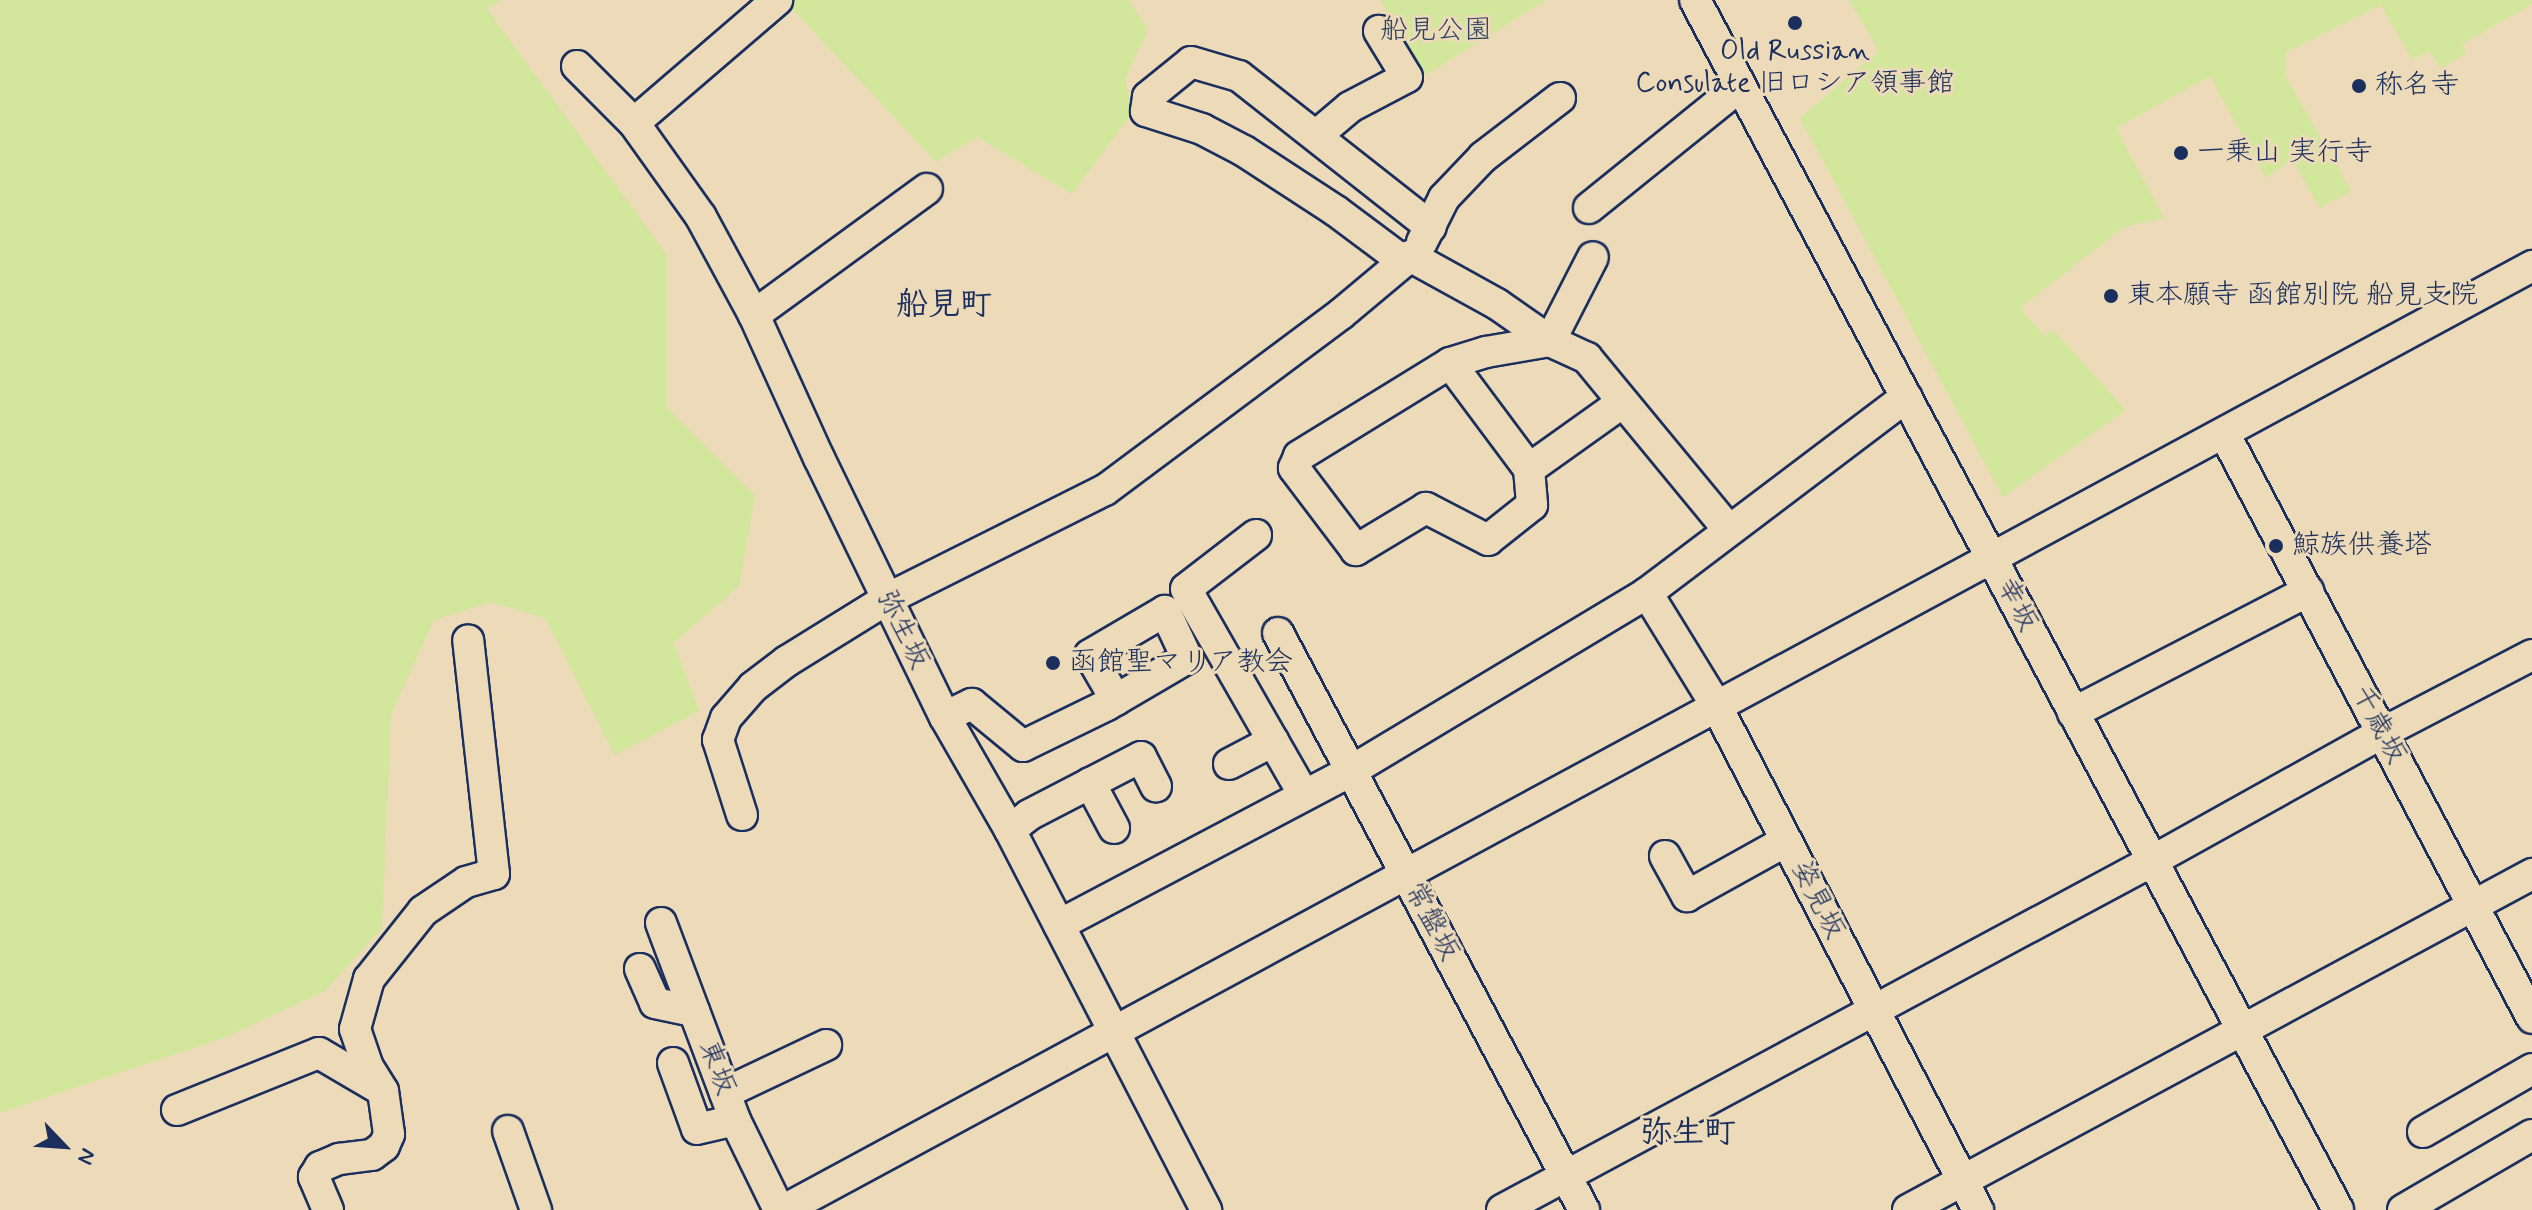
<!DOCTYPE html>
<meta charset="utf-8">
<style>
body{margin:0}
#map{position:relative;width:2532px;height:1210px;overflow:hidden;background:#ecdab8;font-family:Mynerve,"Klee One",sans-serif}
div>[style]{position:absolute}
.green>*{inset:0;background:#d3e79c}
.roads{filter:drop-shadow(2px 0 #1b2f5e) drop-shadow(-2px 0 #1b2f5e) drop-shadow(0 2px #1b2f5e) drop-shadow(0 -2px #1b2f5e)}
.minor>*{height:30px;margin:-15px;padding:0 15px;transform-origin:15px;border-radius:15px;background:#ecdab8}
.dots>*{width:22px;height:22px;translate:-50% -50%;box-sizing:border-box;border:4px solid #ecdab8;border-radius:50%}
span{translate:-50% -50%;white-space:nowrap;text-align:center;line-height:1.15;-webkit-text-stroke:6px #ecdab8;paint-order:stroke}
.park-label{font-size:28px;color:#2d4164}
.poi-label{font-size:28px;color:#1b2f5e}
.left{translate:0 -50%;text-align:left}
.street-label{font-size:28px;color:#1b2f5e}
.quarter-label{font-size:32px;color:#1b2f5e;font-weight:700}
.north{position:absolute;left:24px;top:1106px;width:80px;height:80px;-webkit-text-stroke:6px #ecdab8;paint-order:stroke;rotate:115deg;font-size:22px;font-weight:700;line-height:32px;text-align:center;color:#1b2f5e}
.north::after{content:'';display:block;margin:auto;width:28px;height:36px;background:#1b2f5e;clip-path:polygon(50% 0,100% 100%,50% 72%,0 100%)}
</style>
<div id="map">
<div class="green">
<i style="clip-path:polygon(0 0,501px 0,487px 9px,667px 255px,667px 408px,755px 496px,739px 586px,674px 643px,699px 711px,615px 755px,545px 618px,490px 602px,434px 620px,391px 714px,382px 928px,325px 991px,224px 1038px,0 1113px)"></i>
<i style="clip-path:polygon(784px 0,1129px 0,1148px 30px,1125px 79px,1133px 112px,1072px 194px,977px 137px,936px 162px)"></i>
<i style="clip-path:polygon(1380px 0,1546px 0,1426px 75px)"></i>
<i style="clip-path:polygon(1849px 0,2531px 0,2532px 4px,2462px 44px,2466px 53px,2441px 69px,2430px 52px,2412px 59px,2381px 5px,2285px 53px,2285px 75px,2351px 191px,2320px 208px,2292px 159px,2266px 178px,2210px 76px,2116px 128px,2164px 218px,2124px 227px,2020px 308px,2045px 336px,2053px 330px,2126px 410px,2003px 497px,1800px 118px,1879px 51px)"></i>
</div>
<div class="roads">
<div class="minor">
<i style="left:1695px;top:0;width:1370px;rotate:62.01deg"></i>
<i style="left:577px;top:66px;width:81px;rotate:45deg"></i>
<i style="left:634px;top:123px;width:115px;rotate:54.5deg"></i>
<i style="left:701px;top:217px;width:111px;rotate:61.6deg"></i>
<i style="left:754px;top:315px;width:157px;rotate:65.6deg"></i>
<i style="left:819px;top:458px;width:288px;rotate:64.1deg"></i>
<i style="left:945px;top:717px;width:130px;rotate:60.1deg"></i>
<i style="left:1010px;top:830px;width:428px;rotate:62.7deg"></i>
<i style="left:634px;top:123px;width:189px;rotate:-40.7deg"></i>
<i style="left:1317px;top:135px;width:43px;rotate:-40.3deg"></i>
<i style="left:1350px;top:107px;width:64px;rotate:-27.8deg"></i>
<i style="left:1407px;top:77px;width:54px;rotate:-121.3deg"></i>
<i style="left:1589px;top:208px;width:194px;rotate:-38.9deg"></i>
<i style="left:1422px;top:242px;width:49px;rotate:-63.4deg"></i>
<i style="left:1444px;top:198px;width:57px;rotate:-46.4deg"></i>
<i style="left:1483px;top:157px;width:97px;rotate:-37.5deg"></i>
<i style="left:1403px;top:261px;width:84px;rotate:-143.3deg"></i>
<i style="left:1336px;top:211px;width:110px;rotate:-146.9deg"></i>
<i style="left:1244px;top:151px;width:47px;rotate:-152.4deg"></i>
<i style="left:1202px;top:129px;width:59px;rotate:-162.2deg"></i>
<i style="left:1146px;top:111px;width:14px;rotate:-82deg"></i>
<i style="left:1148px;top:97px;width:55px;rotate:-39.1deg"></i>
<i style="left:1191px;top:62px;width:50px;rotate:16.3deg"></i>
<i style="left:1239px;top:76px;width:244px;rotate:38.2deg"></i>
<i style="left:754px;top:315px;width:214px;rotate:-36.1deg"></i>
<i style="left:1450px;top:363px;width:132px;rotate:53.3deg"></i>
<i style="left:1529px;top:469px;width:115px;rotate:-35.5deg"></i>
<i style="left:2224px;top:433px;width:661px;rotate:62.23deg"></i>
<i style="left:1529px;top:469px;width:36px;rotate:85deg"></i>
<i style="left:1532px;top:505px;width:56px;rotate:141.5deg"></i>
<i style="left:1488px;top:540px;width:70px;rotate:-152.7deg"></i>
<i style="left:1426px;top:508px;width:82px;rotate:149deg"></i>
<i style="left:1356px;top:550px;width:103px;rotate:-127.1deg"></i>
<i style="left:1294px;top:468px;width:13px;rotate:-67deg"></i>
<i style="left:1299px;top:456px;width:177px;rotate:-31.6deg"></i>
<i style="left:1450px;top:363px;width:38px;rotate:-17deg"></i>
<i style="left:1486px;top:352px;width:65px;rotate:-9.8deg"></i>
<i style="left:1550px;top:341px;width:94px;rotate:-62.9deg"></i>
<i style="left:1256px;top:535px;width:88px;rotate:142.4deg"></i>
<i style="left:1186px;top:589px;width:237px;rotate:60.2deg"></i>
<i style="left:1647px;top:593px;width:134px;rotate:58.4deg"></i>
<i style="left:1717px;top:707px;width:567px;rotate:62.58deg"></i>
<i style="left:1278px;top:633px;width:653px;rotate:62.06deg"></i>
<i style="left:2073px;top:713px;width:265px;rotate:-27.4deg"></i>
<i style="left:945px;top:717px;width:30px;rotate:-26deg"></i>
<i style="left:972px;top:704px;width:66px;rotate:39.5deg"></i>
<i style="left:1023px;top:746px;width:93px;rotate:-26deg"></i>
<i style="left:1107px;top:705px;width:93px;rotate:-30.4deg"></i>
<i style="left:1187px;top:658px;width:52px;rotate:-115.1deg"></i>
<i style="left:1165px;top:611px;width:87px;rotate:149.6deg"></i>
<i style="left:1090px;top:655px;width:52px;rotate:60deg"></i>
<i style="left:1229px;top:764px;width:50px;rotate:-27.6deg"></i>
<i style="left:1090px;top:783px;width:51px;rotate:61.9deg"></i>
<i style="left:742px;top:815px;width:79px;rotate:-107.7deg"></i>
<i style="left:718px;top:740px;width:23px;rotate:-70deg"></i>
<i style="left:726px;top:718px;width:41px;rotate:-48.9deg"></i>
<i style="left:753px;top:687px;width:43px;rotate:-37.4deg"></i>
<i style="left:787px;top:661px;width:118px;rotate:-31.8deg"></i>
<i style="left:887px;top:599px;width:244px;rotate:-26.6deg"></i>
<i style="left:1105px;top:490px;width:294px;rotate:-36.7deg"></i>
<i style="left:1341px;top:314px;width:90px;rotate:-40deg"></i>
<i style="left:1410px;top:256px;width:99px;rotate:28.9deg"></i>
<i style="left:1497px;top:304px;width:65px;rotate:34.9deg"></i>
<i style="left:1550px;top:341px;width:41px;rotate:24.7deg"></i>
<i style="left:1587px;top:358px;width:223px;rotate:50.5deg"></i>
<i style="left:1010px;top:830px;width:24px;rotate:-38deg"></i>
<i style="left:1029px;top:815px;width:126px;rotate:-27.4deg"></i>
<i style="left:1141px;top:757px;width:33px;rotate:63deg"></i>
<i style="left:1665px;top:856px;width:46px;rotate:61.2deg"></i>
<i style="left:1687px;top:896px;width:113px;rotate:-29.1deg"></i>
<i style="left:661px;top:923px;width:210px;rotate:69.4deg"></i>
<i style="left:735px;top:1120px;width:100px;rotate:63.9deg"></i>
<i style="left:1059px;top:925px;width:330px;rotate:-27.8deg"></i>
<i style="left:1351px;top:771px;width:345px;rotate:-31deg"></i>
<i style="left:1647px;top:593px;width:325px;rotate:-37.1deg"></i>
<i style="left:640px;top:969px;width:37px;rotate:66deg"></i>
<i style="left:655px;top:1003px;width:40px;rotate:12deg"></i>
<i style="left:673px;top:1063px;width:70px;rotate:70deg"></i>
<i style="left:697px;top:1129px;width:39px;rotate:-13deg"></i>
<i style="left:725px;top:1093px;width:112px;rotate:-25.4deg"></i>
<i style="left:177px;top:1110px;width:153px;rotate:-21.9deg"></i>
<i style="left:319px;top:1053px;width:73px;rotate:30.4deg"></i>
<i style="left:508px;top:1131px;width:84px;rotate:70.5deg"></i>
<i style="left:2423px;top:1132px;width:126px;rotate:-30deg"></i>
<i style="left:328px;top:1210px;width:36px;rotate:-113deg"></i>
<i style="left:314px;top:1177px;width:12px;rotate:-59deg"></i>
<i style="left:320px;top:1167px;width:21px;rotate:-23deg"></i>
<i style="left:339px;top:1159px;width:33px;rotate:-7deg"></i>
<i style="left:372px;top:1155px;width:15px;rotate:-37deg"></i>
<i style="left:384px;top:1146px;width:13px;rotate:-67deg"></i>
<i style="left:389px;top:1134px;width:43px;rotate:-97.9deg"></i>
<i style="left:383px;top:1091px;width:28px;rotate:-122deg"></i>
<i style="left:368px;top:1067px;width:40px;rotate:-108.9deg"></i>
<i style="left:355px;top:1029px;width:52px;rotate:-74.4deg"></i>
<i style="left:369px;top:979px;width:87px;rotate:-51.5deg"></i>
<i style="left:423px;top:911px;width:52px;rotate:-34deg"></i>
<i style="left:466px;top:882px;width:29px;rotate:-16deg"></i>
<i style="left:494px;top:874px;width:235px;rotate:-96.3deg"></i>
<i style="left:784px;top:1210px;width:1987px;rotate:-28.37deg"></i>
<i style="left:1502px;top:1210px;width:738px;rotate:-28.23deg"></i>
<i style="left:2152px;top:861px;width:263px;rotate:-29.1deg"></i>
<i style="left:2382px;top:733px;width:169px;rotate:-27.5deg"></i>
<i style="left:1908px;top:1210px;width:709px;rotate:-28.3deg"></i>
<i style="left:2403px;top:1210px;width:149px;rotate:-30.2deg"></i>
</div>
</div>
<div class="dots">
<i style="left:1795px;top:23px;background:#1b2f5e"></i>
<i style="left:2359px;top:86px;background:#1b2f5e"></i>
<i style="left:2181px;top:153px;background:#1b2f5e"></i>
<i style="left:2111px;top:296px;background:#1b2f5e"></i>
<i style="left:2276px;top:546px;background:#1b2f5e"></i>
<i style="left:1053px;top:663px;background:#1b2f5e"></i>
</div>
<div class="park-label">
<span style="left:1436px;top:31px">船見公園</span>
</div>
<div class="poi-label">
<span style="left:1795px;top:68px">Old Russian<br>Consulate 旧ロシア領事館</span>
<span class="left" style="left:2375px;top:86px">称名寺</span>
<span class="left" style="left:2197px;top:153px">一乗山 実行寺</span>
<span class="left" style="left:2127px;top:296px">東本願寺 函館別院 船見支院</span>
<span class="left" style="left:2292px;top:546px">鯨族供養塔</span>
<span class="left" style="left:1069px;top:663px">函館聖マリア教会</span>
</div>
<div class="street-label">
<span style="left:2016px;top:605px;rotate:62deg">幸坂</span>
<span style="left:902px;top:630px;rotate:64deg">弥生坂</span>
<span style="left:2378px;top:725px;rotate:62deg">千歳坂</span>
<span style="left:1817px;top:900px;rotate:63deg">姿見坂</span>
<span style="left:1431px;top:922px;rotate:62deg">常盤坂</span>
<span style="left:716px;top:1068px;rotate:69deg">東坂</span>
</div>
<div class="quarter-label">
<span style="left:944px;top:305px">船見町</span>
<span style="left:1688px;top:1133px">弥生町</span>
</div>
<div class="north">N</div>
</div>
